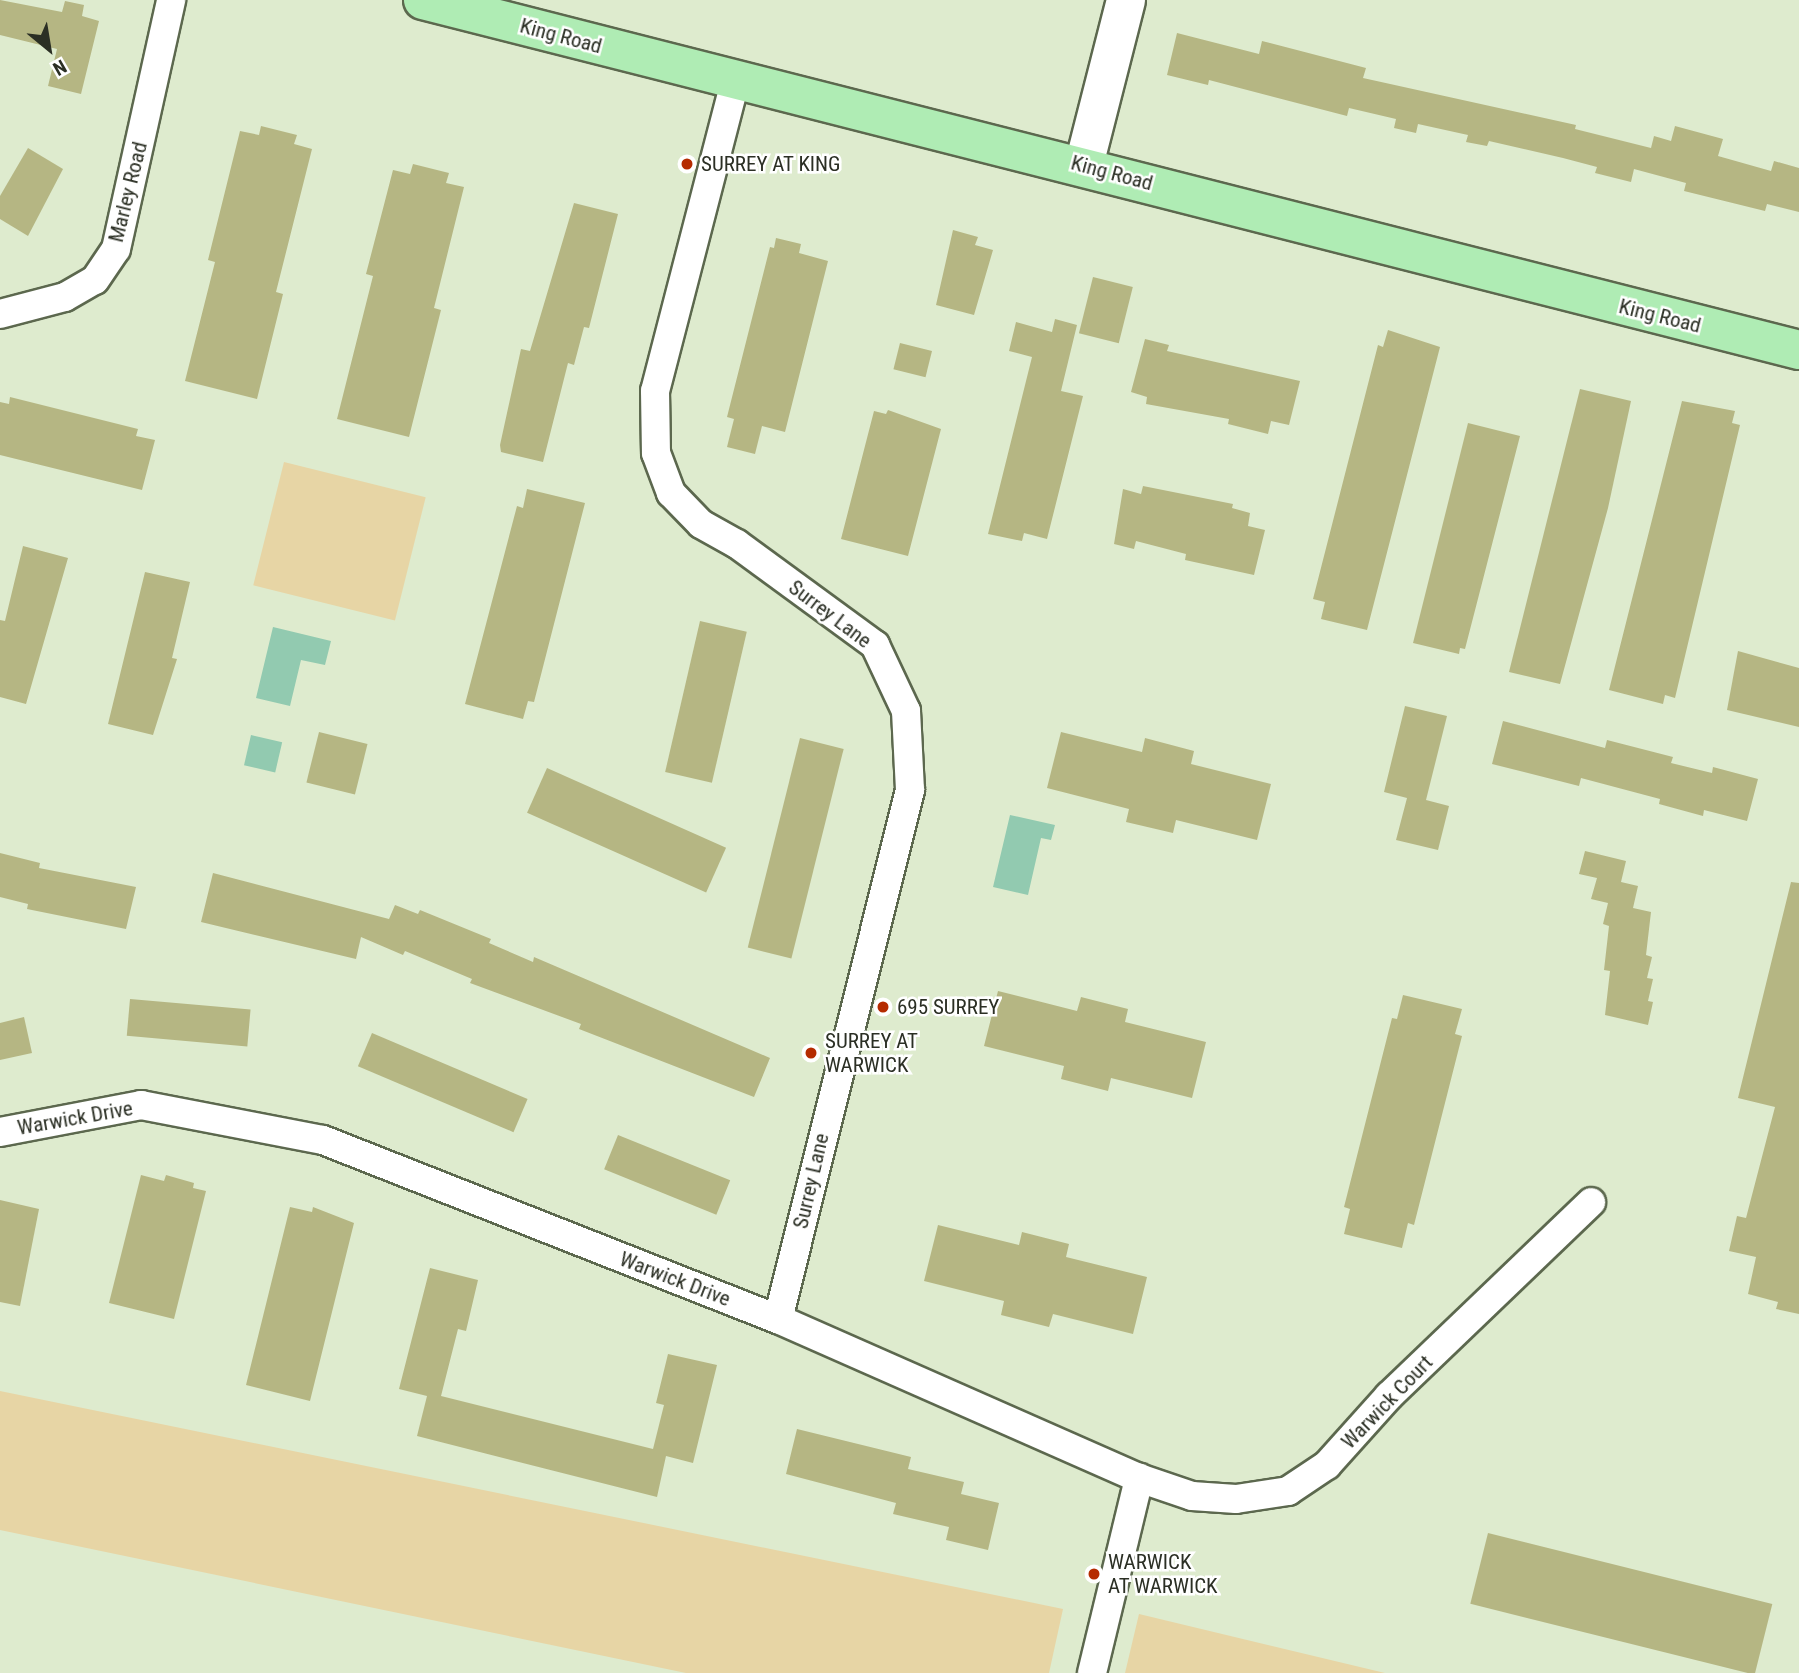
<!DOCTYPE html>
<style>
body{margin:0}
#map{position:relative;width:1799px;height:1673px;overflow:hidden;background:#deebce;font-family:"Roboto Condensed",sans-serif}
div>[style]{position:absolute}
.green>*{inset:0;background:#e7d5a5;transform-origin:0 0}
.water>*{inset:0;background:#92cab0;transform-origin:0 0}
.building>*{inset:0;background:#b5b683;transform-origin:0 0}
.roads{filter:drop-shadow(2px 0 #5c684e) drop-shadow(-2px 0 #5c684e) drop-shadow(0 2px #5c684e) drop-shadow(0 -2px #5c684e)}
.street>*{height:28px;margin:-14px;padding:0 14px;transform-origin:14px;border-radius:14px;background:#fff}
.secondary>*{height:38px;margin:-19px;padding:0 19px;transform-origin:19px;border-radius:19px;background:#fff}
.primary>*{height:38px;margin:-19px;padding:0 19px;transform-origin:19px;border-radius:19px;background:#afecb4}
.dots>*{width:19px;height:19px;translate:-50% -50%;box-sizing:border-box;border:4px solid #fff;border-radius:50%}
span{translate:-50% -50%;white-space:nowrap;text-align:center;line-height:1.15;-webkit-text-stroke:5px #fff;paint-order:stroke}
.street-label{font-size:21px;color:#2b2f24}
.poi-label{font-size:21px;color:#2b2f24}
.left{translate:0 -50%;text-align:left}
.north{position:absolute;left:14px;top:14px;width:70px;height:70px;-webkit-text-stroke:5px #fff;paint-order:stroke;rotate:150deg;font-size:19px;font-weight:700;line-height:28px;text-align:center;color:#2b2f24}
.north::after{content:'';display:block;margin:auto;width:24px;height:32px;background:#2b2f24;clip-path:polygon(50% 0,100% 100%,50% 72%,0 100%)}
</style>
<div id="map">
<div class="green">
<i style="left:284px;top:462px;width:146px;height:127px;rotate:14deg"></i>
<i style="clip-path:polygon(0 1391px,1063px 1609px,1049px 1673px,686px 1673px,0 1530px)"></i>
<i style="clip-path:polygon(1139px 1614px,1385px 1673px,1125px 1673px)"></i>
</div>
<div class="water">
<i style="clip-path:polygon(273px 627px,331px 641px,325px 665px,301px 660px,290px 706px,256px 698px)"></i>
<i style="left:251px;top:735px;width:32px;height:31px;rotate:13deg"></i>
<i style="clip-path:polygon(1010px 815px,1055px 825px,1051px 840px,1041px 838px,1028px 895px,993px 887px)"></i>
</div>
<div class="building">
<i style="clip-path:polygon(0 0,62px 12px,65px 1px,84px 5px,82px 16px,99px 21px,81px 94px,48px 86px,57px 49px,0 35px)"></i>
<i style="clip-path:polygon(1177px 33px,1259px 54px,1262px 41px,1366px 68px,1363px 78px,1576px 125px,1575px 129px,1651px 148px,1654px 136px,1671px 141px,1675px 126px,1723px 139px,1718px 156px,1771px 171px,1774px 161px,1799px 168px,1799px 212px,1767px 204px,1765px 211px,1684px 191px,1686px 183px,1634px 169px,1631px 182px,1595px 173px,1597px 167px,1563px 158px,1489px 141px,1487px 146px,1466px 142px,1468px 135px,1418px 124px,1416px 133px,1394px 128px,1396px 119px,1349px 108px,1347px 116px,1209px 80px,1208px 85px,1167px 75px)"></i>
<i style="clip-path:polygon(261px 126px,297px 135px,294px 144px,312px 149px,276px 292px,283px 294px,257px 399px,185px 381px,215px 262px,208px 260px,240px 131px,259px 135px)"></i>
<i style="clip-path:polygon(28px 148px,63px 169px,28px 236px,0 219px,0 196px)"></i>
<i style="clip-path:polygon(413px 164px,449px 173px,446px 183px,464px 187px,434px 308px,441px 310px,409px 437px,337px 419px,373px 276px,366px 274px,393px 170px,410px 174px)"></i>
<i style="clip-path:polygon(574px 203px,618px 214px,589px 328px,584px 327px,574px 365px,568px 363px,543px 462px,501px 452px,500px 445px,521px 349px,530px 351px)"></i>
<i style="clip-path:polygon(953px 230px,978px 237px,975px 245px,993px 250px,974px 315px,936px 305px)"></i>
<i style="clip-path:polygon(776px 238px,801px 244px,799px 253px,828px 261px,785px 432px,762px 426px,755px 454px,727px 447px,734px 419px,727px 417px,770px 247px,774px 248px)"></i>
<i style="left:1093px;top:277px;width:41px;height:58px;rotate:14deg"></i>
<i style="clip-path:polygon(1055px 319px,1077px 325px,1061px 391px,1083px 396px,1047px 539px,1024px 533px,1022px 541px,988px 534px,1032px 357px,1009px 351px,1016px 322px,1052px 332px)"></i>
<i style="clip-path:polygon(1388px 330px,1440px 347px,1367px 630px,1321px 619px,1325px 602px,1313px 599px,1378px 345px,1383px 347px)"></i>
<i style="clip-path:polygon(1145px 339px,1169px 345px,1167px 351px,1300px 381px,1289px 425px,1271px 421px,1268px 434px,1228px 424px,1229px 419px,1146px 404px,1147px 397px,1131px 392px)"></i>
<i style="left:900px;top:343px;width:33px;height:27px;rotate:14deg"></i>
<i style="clip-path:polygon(1580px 389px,1631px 401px,1608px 508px,1560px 684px,1509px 672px)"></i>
<i style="clip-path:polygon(10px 397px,138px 429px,136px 436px,155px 440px,142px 490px,0 455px,0 402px,9px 404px)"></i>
<i style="clip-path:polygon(1682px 401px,1735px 411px,1732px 423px,1740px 425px,1675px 698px,1665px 695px,1663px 704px,1609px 690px)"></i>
<i style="clip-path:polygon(888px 410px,941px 429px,908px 556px,841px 539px,874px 411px,886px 414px)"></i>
<i style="clip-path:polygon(1468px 423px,1520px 436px,1465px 649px,1460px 648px,1459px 654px,1413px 643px)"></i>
<i style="clip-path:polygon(1143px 486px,1233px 504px,1232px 508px,1250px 513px,1248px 526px,1265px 530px,1254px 575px,1185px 560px,1186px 554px,1136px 541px,1134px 549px,1114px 544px,1123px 489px,1141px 494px)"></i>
<i style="clip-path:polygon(527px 489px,585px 503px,534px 702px,528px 701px,523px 719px,465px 704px,517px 506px,523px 508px)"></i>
<i style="clip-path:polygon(23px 546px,68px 558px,26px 704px,0 697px,0 620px,5px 621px)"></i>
<i style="clip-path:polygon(145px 572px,190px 582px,172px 658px,177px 659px,153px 735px,108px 724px)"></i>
<i style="left:700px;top:621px;width:48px;height:155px;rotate:13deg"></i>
<i style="clip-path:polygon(1738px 651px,1799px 668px,1799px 727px,1727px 710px)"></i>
<i style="clip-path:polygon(1405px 706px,1447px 716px,1426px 800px,1449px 806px,1438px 850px,1396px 840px,1407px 798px,1384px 792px)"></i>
<i style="clip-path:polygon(1503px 721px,1605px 748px,1607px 740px,1673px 757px,1671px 763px,1712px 773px,1713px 767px,1758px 779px,1747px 821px,1704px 810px,1703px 816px,1659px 804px,1660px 799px,1581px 778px,1579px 786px,1492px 764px)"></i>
<i style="left:319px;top:732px;width:50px;height:52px;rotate:14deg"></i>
<i style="clip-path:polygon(1061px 732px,1142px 752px,1145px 738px,1194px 751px,1191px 764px,1271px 784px,1257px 840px,1176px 820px,1173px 833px,1126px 822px,1129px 809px,1047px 788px)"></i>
<i style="left:800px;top:738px;width:45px;height:216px;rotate:14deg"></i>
<i style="left:547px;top:768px;width:196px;height:49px;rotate:24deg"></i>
<i style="clip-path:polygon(1585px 851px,1626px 861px,1621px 882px,1638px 886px,1633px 908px,1651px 912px,1646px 955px,1652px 957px,1647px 978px,1653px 979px,1648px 1001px,1653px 1002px,1648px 1025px,1605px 1015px,1610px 971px,1604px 970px,1609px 926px,1603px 924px,1608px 903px,1591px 899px,1597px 878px,1579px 874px)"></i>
<i style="clip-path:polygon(0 853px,40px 863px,39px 868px,136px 887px,126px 929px,27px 909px,28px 904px,0 897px)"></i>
<i style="clip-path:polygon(213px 873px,389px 919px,395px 905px,418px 914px,420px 910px,491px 939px,489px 943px,533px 962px,534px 957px,770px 1058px,754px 1097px,579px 1029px,581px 1024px,470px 983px,472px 979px,405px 951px,403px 955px,361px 937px,356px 959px,201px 922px)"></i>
<i style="clip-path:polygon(1791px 882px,1799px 883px,1799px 1314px,1776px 1309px,1778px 1302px,1748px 1294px,1756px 1257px,1729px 1251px,1737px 1216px,1746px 1218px,1775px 1107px,1738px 1098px)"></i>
<i style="clip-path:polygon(998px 991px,1077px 1011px,1081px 997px,1128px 1009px,1125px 1022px,1206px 1042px,1192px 1098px,1111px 1078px,1108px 1091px,1061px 1079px,1064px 1066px,984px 1046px)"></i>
<i style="clip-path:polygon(1403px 995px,1462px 1009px,1455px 1034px,1462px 1036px,1414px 1225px,1408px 1223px,1402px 1248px,1344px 1234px,1350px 1209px,1344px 1207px,1392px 1018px,1397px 1019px)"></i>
<i style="left:130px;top:999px;width:121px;height:37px;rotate:5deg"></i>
<i style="clip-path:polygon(24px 1017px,32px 1053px,0 1060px,0 1023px)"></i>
<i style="left:372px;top:1033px;width:169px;height:36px;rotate:23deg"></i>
<i style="left:618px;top:1135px;width:121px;height:37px;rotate:22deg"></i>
<i style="clip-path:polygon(141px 1175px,164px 1181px,166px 1175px,194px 1183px,193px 1188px,206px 1191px,174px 1319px,109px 1303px)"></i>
<i style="clip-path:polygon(0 1200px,39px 1209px,20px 1306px,0 1302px)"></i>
<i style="clip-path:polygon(290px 1207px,312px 1212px,313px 1207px,354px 1223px,310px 1401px,246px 1385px)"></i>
<i style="clip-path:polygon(938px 1225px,1019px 1245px,1022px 1232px,1069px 1244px,1066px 1257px,1147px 1277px,1133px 1334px,1053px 1314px,1049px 1327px,1001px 1315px,1004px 1301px,924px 1281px)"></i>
<i style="clip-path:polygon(430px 1268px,478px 1280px,466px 1331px,458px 1329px,441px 1396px,653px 1449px,664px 1405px,656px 1403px,668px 1354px,717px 1365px,693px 1463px,666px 1456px,657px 1497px,417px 1436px,427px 1396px,399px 1389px)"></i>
<i style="clip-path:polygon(797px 1429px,911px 1457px,908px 1469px,964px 1482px,961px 1494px,999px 1503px,988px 1550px,946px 1540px,949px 1527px,893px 1514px,896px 1503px,786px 1474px)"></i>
<i style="left:1488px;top:1533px;width:293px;height:73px;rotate:14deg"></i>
</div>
<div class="roads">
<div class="street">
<i style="left:735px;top:82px;width:319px;rotate:104.5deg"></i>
<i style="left:655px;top:391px;width:62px;rotate:89.1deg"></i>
<i style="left:656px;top:453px;width:43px;rotate:69.4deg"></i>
<i style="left:671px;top:493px;width:43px;rotate:45.9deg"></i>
<i style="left:701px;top:524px;width:41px;rotate:29.1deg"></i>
<i style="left:737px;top:544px;width:171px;rotate:36.2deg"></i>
<i style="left:875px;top:645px;width:73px;rotate:64.8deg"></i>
<i style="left:906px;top:711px;width:79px;rotate:87.1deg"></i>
<i style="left:910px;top:790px;width:545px;rotate:104.01deg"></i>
<i style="left:0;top:314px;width:67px;rotate:-14.7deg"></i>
<i style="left:65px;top:297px;width:34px;rotate:-30deg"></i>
<i style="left:95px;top:280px;width:37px;rotate:-56deg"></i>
<i style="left:116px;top:249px;width:255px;rotate:-77.5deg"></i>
<i style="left:0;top:1132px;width:144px;rotate:-10.8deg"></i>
<i style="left:141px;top:1105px;width:185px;rotate:10.9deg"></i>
<i style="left:323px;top:1140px;width:489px;rotate:21.5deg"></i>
<i style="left:778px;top:1319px;width:394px;rotate:23.8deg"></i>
<i style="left:1139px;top:1478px;width:56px;rotate:18.8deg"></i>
<i style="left:1192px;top:1496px;width:44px;rotate:3.9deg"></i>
<i style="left:1236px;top:1499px;width:53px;rotate:-8.7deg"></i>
<i style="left:1288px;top:1491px;width:47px;rotate:-33.7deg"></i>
<i style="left:1327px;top:1465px;width:93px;rotate:-48.1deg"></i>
<i style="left:1389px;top:1396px;width:280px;rotate:-43.8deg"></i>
<i style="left:1092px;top:1673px;width:201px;rotate:-76.4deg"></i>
</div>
<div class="secondary">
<i style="left:1084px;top:165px;width:170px;rotate:-75.7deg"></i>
</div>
<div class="primary">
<i style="left:423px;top:0;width:1420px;rotate:14.27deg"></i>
</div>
</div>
<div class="dots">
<i style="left:687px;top:164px;background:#b52b00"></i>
<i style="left:883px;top:1007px;background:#b52b00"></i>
<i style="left:811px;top:1053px;background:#b52b00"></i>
<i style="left:1094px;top:1574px;background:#b52b00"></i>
</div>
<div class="street-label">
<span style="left:561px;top:36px;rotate:15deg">King Road</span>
<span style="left:1112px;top:173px;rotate:15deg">King Road</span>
<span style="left:128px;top:192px;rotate:-76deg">Marley Road</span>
<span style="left:1660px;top:316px;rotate:14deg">King Road</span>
<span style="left:830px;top:614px;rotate:37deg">Surrey Lane</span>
<span style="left:75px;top:1118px;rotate:-10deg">Warwick Drive</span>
<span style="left:811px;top:1181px;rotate:-77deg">Surrey Lane</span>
<span style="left:675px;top:1279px;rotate:21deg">Warwick Drive</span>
<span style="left:1387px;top:1402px;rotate:-46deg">Warwick Court</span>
</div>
<div class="poi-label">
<span class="left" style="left:701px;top:164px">SURREY AT KING</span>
<span class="left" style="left:897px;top:1007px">695 SURREY</span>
<span class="left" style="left:825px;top:1053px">SURREY AT<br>WARWICK</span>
<span class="left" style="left:1108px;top:1574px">WARWICK<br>AT WARWICK</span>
</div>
<div class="north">N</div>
</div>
